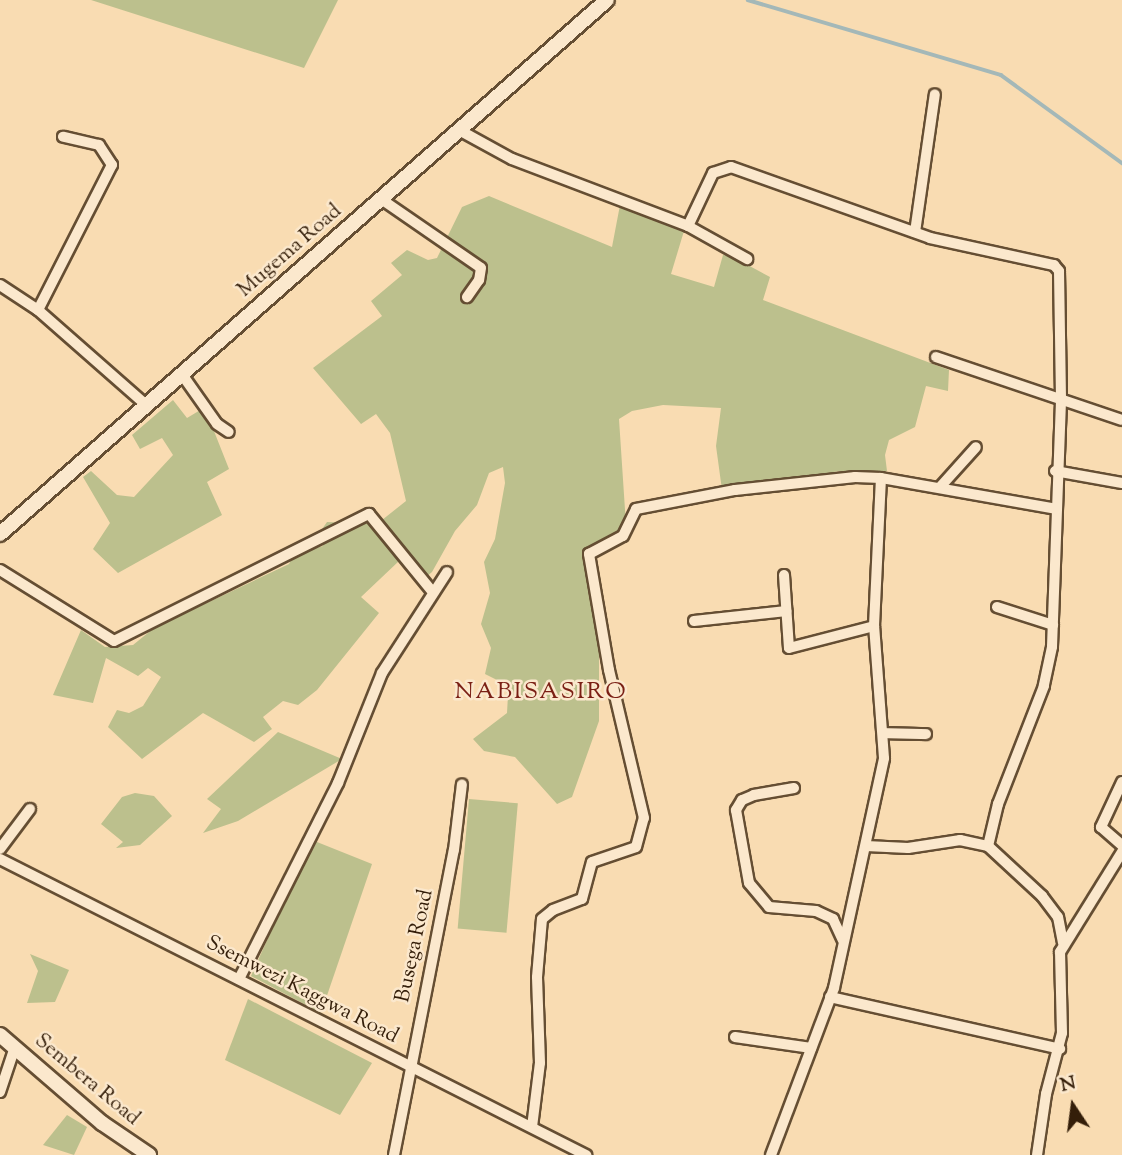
<!DOCTYPE html>
<style>
body{margin:0}
#map{position:relative;width:1122px;height:1155px;overflow:hidden;background:#f9dcb2;font-family:"Sorts Mill Goudy",serif}
div>[style]{position:absolute}
.green>*{inset:0;background:#bcc08d;transform-origin:0 0}
.stream>*{height:3.5px;margin:-1.75px;padding:0 1.75px;transform-origin:1.75px;border-radius:1.75px;background:#a4b8b8}
.roads{filter:drop-shadow(2px 0 #654e33) drop-shadow(-2px 0 #654e33) drop-shadow(0 2px #654e33) drop-shadow(0 -2px #654e33)}
.street>*{height:10px;margin:-5px;padding:0 5px;transform-origin:5px;border-radius:5px;background:#fbe8cd}
.secondary>*{height:14px;margin:-7px;padding:0 7px;transform-origin:7px;border-radius:7px;background:#fbe8cd}
span{translate:-50% -50%;white-space:nowrap;text-align:center;line-height:1.15;-webkit-text-stroke:5px #fbe8cd;paint-order:stroke}
.street-label{font-size:21px;color:#341e09}
.quarter-label{font-size:24px;color:#7a1f14;letter-spacing:2px}
.north{position:absolute;left:1038px;top:1071px;width:70px;height:70px;-webkit-text-stroke:5px #fbe8cd;paint-order:stroke;rotate:347deg;font-size:19px;font-weight:700;line-height:28px;text-align:center;color:#341e09}
.north::after{content:'';display:block;margin:auto;width:24px;height:32px;background:#341e09;clip-path:polygon(50% 0,100% 100%,50% 72%,0 100%)}
</style>
<div id="map">
<div class="green">
<i style="clip-path:polygon(91px 0,338px 0,304px 68px)"></i>
<i style="clip-path:polygon(489px 196px,612px 247px,620px 205px,684px 231px,671px 274px,714px 287px,723px 255px,731px 256px,770px 277px,763px 300px,949px 370px,948px 391px,926px 386px,915px 427px,889px 440px,885px 455px,887px 471px,840px 471px,722px 490px,716px 446px,721px 408px,663px 405px,632px 411px,619px 419px,627px 540px,593px 552px,599px 617px,599px 721px,572px 797px,557px 804px,515px 757px,484px 751px,473px 739px,507px 713px,508px 695px,499px 681px,485px 674px,491px 648px,481px 624px,490px 593px,484px 562px,495px 539px,505px 483px,503px 467px,489px 473px,477px 505px,455px 531px,432px 572px,426px 577px,413px 563px,399px 561px,361px 597px,379px 613px,317px 690px,298px 705px,283px 701px,263px 717px,272px 729px,254px 742px,203px 713px,142px 759px,108px 727px,117px 710px,129px 713px,143px 706px,161px 677px,148px 668px,138px 676px,106px 658px,93px 703px,53px 695px,81px 630px,105px 647px,133px 645px,154px 628px,289px 564px,294px 554px,323px 546px,320px 532px,327px 522px,377px 524px,406px 501px,390px 433px,376px 414px,361px 424px,313px 368px,382px 316px,371px 301px,402px 275px,391px 263px,407px 250px,428px 260px,437px 258px,462px 207px)"></i>
<i style="clip-path:polygon(173px 400px,187px 418px,202px 409px,210px 421px,229px 469px,207px 482px,222px 515px,118px 573px,93px 549px,110px 523px,83px 477px,91px 471px,117px 495px,134px 497px,173px 455px,162px 438px,140px 449px,132px 435px)"></i>
<i style="clip-path:polygon(278px 732px,342px 759px,238px 821px,203px 833px,221px 809px,207px 799px)"></i>
<i style="clip-path:polygon(135px 793px,154px 796px,172px 816px,140px 845px,116px 848px,123px 842px,101px 824px,122px 797px)"></i>
<i style="left:469px;top:799px;width:49px;height:130px;rotate:5deg"></i>
<i style="clip-path:polygon(312px 840px,372px 864px,321px 1013px,251px 976px)"></i>
<i style="clip-path:polygon(30px 954px,69px 970px,55px 1002px,27px 1003px,38px 971px)"></i>
<i style="clip-path:polygon(248px 999px,372px 1063px,340px 1115px,225px 1060px)"></i>
<i style="clip-path:polygon(67px 1115px,87px 1127px,74px 1155px,43px 1145px)"></i>
</div>
<div class="stream">
<i style="left:748px;top:0;width:264px;rotate:16.5deg"></i>
<i style="left:1001px;top:75px;width:150px;rotate:36deg"></i>
</div>
<div class="roads">
<div class="street">
<i style="left:459px;top:130px;width:60px;rotate:28.7deg"></i>
<i style="left:512px;top:159px;width:188px;rotate:20.8deg"></i>
<i style="left:688px;top:226px;width:68px;rotate:29.2deg"></i>
<i style="left:381px;top:199px;width:121px;rotate:34.6deg"></i>
<i style="left:481px;top:268px;width:12px;rotate:99deg"></i>
<i style="left:479px;top:280px;width:21px;rotate:125deg"></i>
<i style="left:688px;top:226px;width:59px;rotate:-64.7deg"></i>
<i style="left:713px;top:173px;width:19px;rotate:-18deg"></i>
<i style="left:731px;top:167px;width:211px;rotate:19.6deg"></i>
<i style="left:930px;top:238px;width:127px;rotate:12.3deg"></i>
<i style="left:1054px;top:265px;width:8px;rotate:50deg"></i>
<i style="left:1059px;top:271px;width:130px;rotate:89.1deg"></i>
<i style="left:1061px;top:401px;width:246px;rotate:92.1deg"></i>
<i style="left:1052px;top:647px;width:40px;rotate:102deg"></i>
<i style="left:1044px;top:686px;width:127px;rotate:111.3deg"></i>
<i style="left:998px;top:804px;width:43px;rotate:103.4deg"></i>
<i style="left:915px;top:232px;width:139px;rotate:-81.8deg"></i>
<i style="left:0;top:285px;width:45px;rotate:33.3deg"></i>
<i style="left:38px;top:310px;width:144px;rotate:41.3deg"></i>
<i style="left:38px;top:310px;width:163px;rotate:-63deg"></i>
<i style="left:112px;top:165px;width:24px;rotate:-123deg"></i>
<i style="left:99px;top:145px;width:37px;rotate:-167deg"></i>
<i style="left:936px;top:357px;width:196px;rotate:18.7deg"></i>
<i style="left:181px;top:373px;width:62px;rotate:54.8deg"></i>
<i style="left:217px;top:424px;width:14px;rotate:34deg"></i>
<i style="left:1055px;top:471px;width:68px;rotate:10.2deg"></i>
<i style="left:941px;top:486px;width:52px;rotate:-48.1deg"></i>
<i style="left:0;top:570px;width:134px;rotate:31.9deg"></i>
<i style="left:114px;top:641px;width:285px;rotate:-26.5deg"></i>
<i style="left:369px;top:514px;width:98px;rotate:50.8deg"></i>
<i style="left:784px;top:575px;width:73px;rotate:86.1deg"></i>
<i style="left:789px;top:648px;width:88px;rotate:-14.5deg"></i>
<i style="left:997px;top:607px;width:59px;rotate:17.8deg"></i>
<i style="left:694px;top:621px;width:93px;rotate:-6.2deg"></i>
<i style="left:884px;top:733px;width:42px;rotate:1.4deg"></i>
<i style="left:1122px;top:782px;width:50px;rotate:115deg"></i>
<i style="left:1101px;top:827px;width:28px;rotate:41deg"></i>
<i style="left:794px;top:788px;width:41px;rotate:170.1deg"></i>
<i style="left:754px;top:795px;width:13px;rotate:157deg"></i>
<i style="left:742px;top:800px;width:12px;rotate:121deg"></i>
<i style="left:736px;top:810px;width:74px;rotate:79.9deg"></i>
<i style="left:749px;top:883px;width:31px;rotate:50deg"></i>
<i style="left:769px;top:907px;width:47px;rotate:4.9deg"></i>
<i style="left:816px;top:911px;width:19px;rotate:25deg"></i>
<i style="left:833px;top:919px;width:23px;rotate:65deg"></i>
<i style="left:866px;top:846px;width:42px;rotate:2.7deg"></i>
<i style="left:908px;top:848px;width:53px;rotate:-8.7deg"></i>
<i style="left:960px;top:840px;width:29px;rotate:12deg"></i>
<i style="left:988px;top:846px;width:74px;rotate:42.8deg"></i>
<i style="left:1042px;top:896px;width:26px;rotate:53deg"></i>
<i style="left:1058px;top:917px;width:26px;rotate:79deg"></i>
<i style="left:0;top:849px;width:50px;rotate:-53.1deg"></i>
<i style="left:0;top:859px;width:657px;rotate:26.8deg"></i>
<i style="left:239px;top:979px;width:220px;rotate:-63.2deg"></i>
<i style="left:338px;top:783px;width:118px;rotate:-68.2deg"></i>
<i style="left:382px;top:673px;width:120px;rotate:-57.2deg"></i>
<i style="left:830px;top:997px;width:236px;rotate:12.7deg"></i>
<i style="left:735px;top:1037px;width:77px;rotate:8.2deg"></i>
<i style="left:0;top:1092px;width:47px;rotate:-71.6deg"></i>
<i style="left:532px;top:1127px;width:64px;rotate:-82.9deg"></i>
<i style="left:540px;top:1063px;width:86px;rotate:-92deg"></i>
<i style="left:537px;top:977px;width:58px;rotate:-85.1deg"></i>
<i style="left:542px;top:919px;width:14px;rotate:-39deg"></i>
<i style="left:553px;top:910px;width:31px;rotate:-21deg"></i>
<i style="left:582px;top:899px;width:38px;rotate:-75deg"></i>
<i style="left:592px;top:862px;width:46px;rotate:-18.8deg"></i>
<i style="left:636px;top:847px;width:30px;rotate:-75deg"></i>
<i style="left:644px;top:818px;width:152px;rotate:-103.3deg"></i>
<i style="left:609px;top:670px;width:118px;rotate:-99.8deg"></i>
<i style="left:589px;top:554px;width:38px;rotate:-28deg"></i>
<i style="left:623px;top:536px;width:30px;rotate:-64deg"></i>
<i style="left:636px;top:509px;width:101px;rotate:-10.9deg"></i>
<i style="left:735px;top:490px;width:121px;rotate:-6.2deg"></i>
<i style="left:855px;top:477px;width:26px;rotate:2deg"></i>
<i style="left:394px;top:1155px;width:311px;rotate:-78.9deg"></i>
<i style="left:454px;top:850px;width:66px;rotate:-83.1deg"></i>
<i style="left:771px;top:1155px;width:178px;rotate:-69.3deg"></i>
<i style="left:834px;top:988px;width:235px;rotate:-77.7deg"></i>
<i style="left:884px;top:758px;width:132px;rotate:-94.3deg"></i>
<i style="left:874px;top:626px;width:148px;rotate:-87.3deg"></i>
<i style="left:881px;top:478px;width:178px;rotate:10deg"></i>
<i style="left:1037px;top:1155px;width:62px;rotate:-81.6deg"></i>
<i style="left:1046px;top:1094px;width:63px;rotate:-75.3deg"></i>
<i style="left:1062px;top:1033px;width:81px;rotate:-91.4deg"></i>
<i style="left:1060px;top:952px;width:118px;rotate:-58.2deg"></i>
</div>
<div class="secondary">
<i style="left:0;top:534px;width:808px;rotate:-41.34deg"></i>
<i style="left:0;top:1035px;width:135px;rotate:40.8deg"></i>
<i style="left:102px;top:1123px;width:57px;rotate:34.2deg"></i>
</div>
</div>
<div class="street-label">
<span style="left:290px;top:251px;rotate:-41deg">Mugema Road</span>
<span style="left:415px;top:946px;rotate:-78deg">Busega Road</span>
<span style="left:302px;top:990px;rotate:27deg">Ssemwezi Kaggwa Road</span>
<span style="left:87px;top:1080px;rotate:40deg">Sembera Road</span>
</div>
<div class="quarter-label">
<span style="left:541px;top:693px">NABISASIRO</span>
</div>
<div class="north">N</div>
</div>
